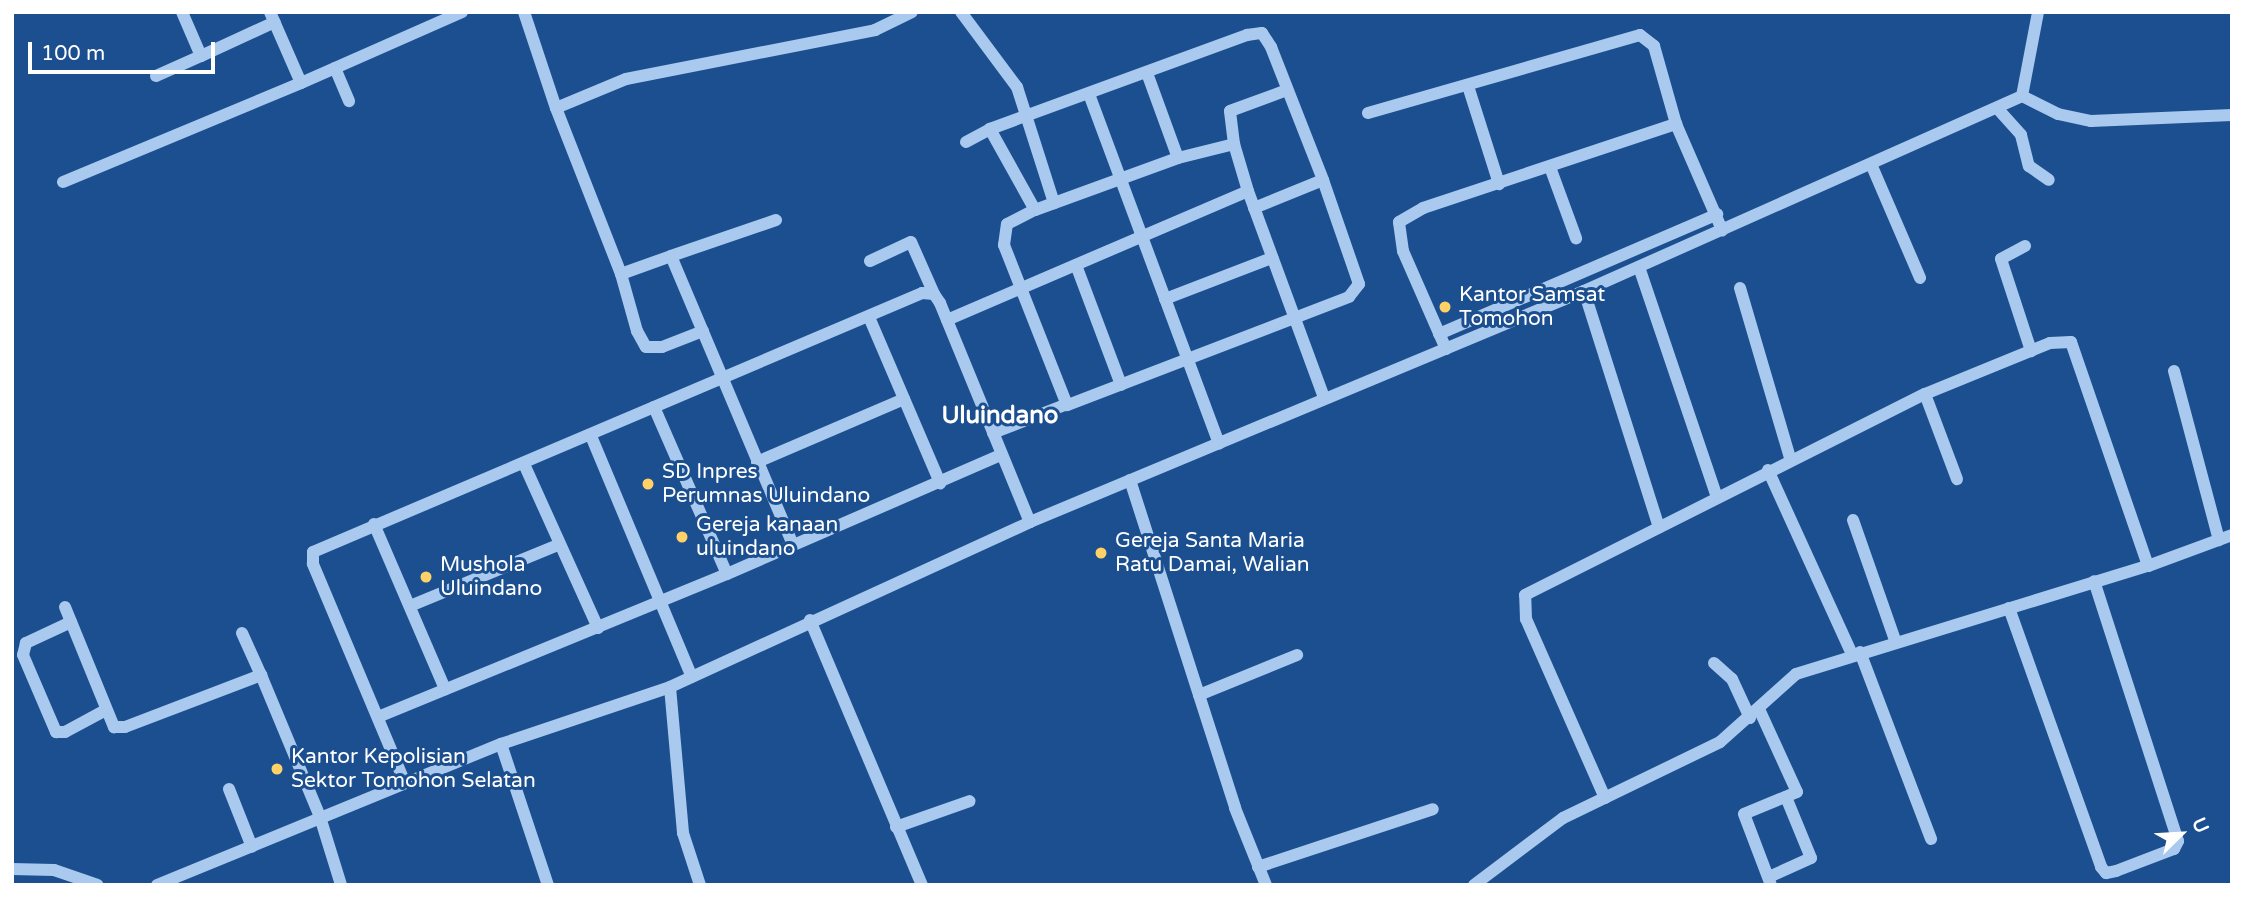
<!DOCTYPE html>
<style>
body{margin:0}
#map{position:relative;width:2244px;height:897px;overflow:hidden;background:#1b4f8f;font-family:"Varela Round",sans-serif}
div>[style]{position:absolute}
.minor>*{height:12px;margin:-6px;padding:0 6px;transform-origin:6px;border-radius:6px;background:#a9c9ee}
.dots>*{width:19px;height:19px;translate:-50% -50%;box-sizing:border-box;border:4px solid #1b4f8f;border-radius:50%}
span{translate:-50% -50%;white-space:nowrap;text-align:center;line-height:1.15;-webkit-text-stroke:6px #1b4f8f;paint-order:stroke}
.poi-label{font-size:21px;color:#fff}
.left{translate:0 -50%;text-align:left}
.quarter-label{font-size:24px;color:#fff;font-weight:700}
.frame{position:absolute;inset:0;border:14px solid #fff;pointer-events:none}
.north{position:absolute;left:2146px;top:799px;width:70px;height:70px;-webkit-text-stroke:5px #1b4f8f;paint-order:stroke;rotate:66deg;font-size:19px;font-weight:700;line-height:28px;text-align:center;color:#fff}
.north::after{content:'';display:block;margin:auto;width:24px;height:32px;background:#fff;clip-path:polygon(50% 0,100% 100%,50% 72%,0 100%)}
.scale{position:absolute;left:28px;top:42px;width:187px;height:32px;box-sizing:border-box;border:4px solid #fff;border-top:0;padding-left:9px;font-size:21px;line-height:24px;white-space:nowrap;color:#fff;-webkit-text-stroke:5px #1b4f8f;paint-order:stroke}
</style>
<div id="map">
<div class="minor">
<i style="left:270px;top:12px;width:77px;rotate:66.4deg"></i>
<i style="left:301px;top:83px;width:176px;rotate:-23.8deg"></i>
<i style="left:524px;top:12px;width:101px;rotate:71.6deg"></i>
<i style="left:556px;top:108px;width:178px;rotate:68.6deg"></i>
<i style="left:621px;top:274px;width:53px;rotate:-19.8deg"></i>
<i style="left:671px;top:256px;width:314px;rotate:67.1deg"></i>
<i style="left:961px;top:12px;width:94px;rotate:53.3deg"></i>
<i style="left:1017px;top:87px;width:122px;rotate:72.3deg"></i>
<i style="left:201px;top:56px;width:81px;rotate:-24.7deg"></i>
<i style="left:335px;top:68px;width:36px;rotate:67deg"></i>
<i style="left:1147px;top:73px;width:90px;rotate:70deg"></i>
<i style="left:156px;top:76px;width:49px;rotate:-24deg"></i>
<i style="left:201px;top:56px;width:48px;rotate:-113.4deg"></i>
<i style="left:1468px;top:86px;width:103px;rotate:72.4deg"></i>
<i style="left:1089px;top:94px;width:373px;rotate:69.6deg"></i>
<i style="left:2022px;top:96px;width:40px;rotate:26.6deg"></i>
<i style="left:2058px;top:114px;width:34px;rotate:12deg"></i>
<i style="left:2091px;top:121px;width:141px;rotate:-2.4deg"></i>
<i style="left:556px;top:108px;width:76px;rotate:-22.5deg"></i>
<i style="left:626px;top:79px;width:254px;rotate:-11.1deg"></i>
<i style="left:875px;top:30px;width:41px;rotate:-25.9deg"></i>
<i style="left:1997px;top:108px;width:36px;rotate:48deg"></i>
<i style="left:2021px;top:135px;width:32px;rotate:76deg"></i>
<i style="left:2029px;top:166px;width:24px;rotate:35deg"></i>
<i style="left:1368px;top:113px;width:283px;rotate:-16deg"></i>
<i style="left:1640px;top:35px;width:18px;rotate:38deg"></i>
<i style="left:1654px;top:46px;width:81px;rotate:74.2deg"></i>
<i style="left:1676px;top:124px;width:116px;rotate:66.5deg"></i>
<i style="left:966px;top:142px;width:27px;rotate:-28deg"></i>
<i style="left:1234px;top:144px;width:49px;rotate:73.4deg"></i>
<i style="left:1871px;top:164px;width:124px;rotate:66.7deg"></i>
<i style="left:1550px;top:167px;width:76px;rotate:69.9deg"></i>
<i style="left:63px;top:182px;width:258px;rotate:-22.6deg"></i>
<i style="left:1254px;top:208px;width:74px;rotate:-22.1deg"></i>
<i style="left:1035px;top:210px;width:93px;rotate:-119.1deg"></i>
<i style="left:990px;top:129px;width:274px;rotate:-20.1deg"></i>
<i style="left:1247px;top:35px;width:15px;rotate:-8deg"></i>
<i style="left:1262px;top:33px;width:17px;rotate:57deg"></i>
<i style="left:1271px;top:47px;width:143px;rotate:68.6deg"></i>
<i style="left:1323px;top:180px;width:110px;rotate:70.9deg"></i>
<i style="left:1359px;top:284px;width:16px;rotate:128deg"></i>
<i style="left:1349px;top:297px;width:302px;rotate:159deg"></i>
<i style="left:1067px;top:405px;width:172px;rotate:-111.5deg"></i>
<i style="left:1004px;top:245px;width:21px;rotate:-82deg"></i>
<i style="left:1007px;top:224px;width:31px;rotate:-27deg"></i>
<i style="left:1035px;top:210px;width:152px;rotate:-20deg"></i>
<i style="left:1178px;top:158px;width:58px;rotate:-14deg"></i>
<i style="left:1234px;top:144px;width:33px;rotate:-97deg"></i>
<i style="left:1230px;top:111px;width:61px;rotate:-20.2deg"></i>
<i style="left:2025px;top:246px;width:27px;rotate:152deg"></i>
<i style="left:2001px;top:259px;width:97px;rotate:71.9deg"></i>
<i style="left:671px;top:256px;width:111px;rotate:-18.9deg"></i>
<i style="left:870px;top:261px;width:45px;rotate:-24.9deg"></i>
<i style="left:911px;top:242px;width:57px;rotate:66.1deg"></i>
<i style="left:1076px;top:265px;width:128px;rotate:69.4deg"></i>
<i style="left:1639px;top:267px;width:243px;rotate:71.3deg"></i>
<i style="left:621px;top:274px;width:59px;rotate:74.3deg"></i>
<i style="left:637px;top:331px;width:18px;rotate:61deg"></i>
<i style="left:646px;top:347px;width:16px"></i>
<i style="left:662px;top:347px;width:44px;rotate:-21.3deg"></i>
<i style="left:1740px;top:288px;width:180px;rotate:73.6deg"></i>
<i style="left:1584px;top:291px;width:248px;rotate:72.4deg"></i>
<i style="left:1165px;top:299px;width:115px;rotate:-21deg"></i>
<i style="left:869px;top:317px;width:181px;rotate:66.8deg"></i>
<i style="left:947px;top:320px;width:327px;rotate:-23.2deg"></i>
<i style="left:1248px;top:191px;width:221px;rotate:69.8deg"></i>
<i style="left:1439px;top:334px;width:303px;rotate:-23.3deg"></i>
<i style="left:1446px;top:349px;width:107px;rotate:-113.7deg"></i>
<i style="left:1403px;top:251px;width:29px;rotate:-98deg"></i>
<i style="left:1399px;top:222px;width:28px;rotate:-30deg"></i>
<i style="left:1423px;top:208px;width:267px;rotate:-18.4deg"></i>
<i style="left:2174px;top:371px;width:175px;rotate:75.1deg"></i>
<i style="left:1925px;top:394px;width:91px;rotate:69.4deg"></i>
<i style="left:654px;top:407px;width:182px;rotate:66.4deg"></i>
<i style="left:993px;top:433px;width:77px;rotate:-21.3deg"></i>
<i style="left:591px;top:436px;width:261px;rotate:67.3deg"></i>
<i style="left:757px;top:462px;width:160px;rotate:-23.2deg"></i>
<i style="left:524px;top:464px;width:180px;rotate:65.7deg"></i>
<i style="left:1768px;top:470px;width:202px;rotate:65.5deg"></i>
<i style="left:1130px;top:480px;width:344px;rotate:72.2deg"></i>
<i style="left:1235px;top:808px;width:83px;rotate:68.1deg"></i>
<i style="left:1853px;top:520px;width:130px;rotate:70.7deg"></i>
<i style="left:374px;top:524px;width:180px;rotate:66.7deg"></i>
<i style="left:410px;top:606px;width:160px;rotate:-22.4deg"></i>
<i style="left:65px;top:607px;width:130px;rotate:67.8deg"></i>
<i style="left:114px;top:727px;width:11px"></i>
<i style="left:125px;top:727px;width:146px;rotate:-20.9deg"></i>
<i style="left:261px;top:675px;width:154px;rotate:67.4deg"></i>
<i style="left:320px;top:817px;width:71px;rotate:72.8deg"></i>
<i style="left:2009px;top:608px;width:275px;rotate:70.4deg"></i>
<i style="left:2101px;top:867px;width:8px;rotate:50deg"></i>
<i style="left:2106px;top:873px;width:10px;rotate:-11deg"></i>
<i style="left:2116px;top:871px;width:62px;rotate:-20.8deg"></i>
<i style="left:2174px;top:849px;width:9px;rotate:-63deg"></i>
<i style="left:2178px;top:841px;width:273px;rotate:-107.9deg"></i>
<i style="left:810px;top:620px;width:288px;rotate:67.1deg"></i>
<i style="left:71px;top:622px;width:50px;rotate:155deg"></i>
<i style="left:26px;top:643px;width:12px;rotate:104deg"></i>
<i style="left:23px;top:655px;width:84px;rotate:66.8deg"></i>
<i style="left:56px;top:732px;width:9px"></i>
<i style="left:65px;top:732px;width:44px;rotate:-28.3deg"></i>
<i style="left:242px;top:633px;width:46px;rotate:65.7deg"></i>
<i style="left:1860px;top:652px;width:200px;rotate:69.2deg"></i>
<i style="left:1714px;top:663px;width:24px;rotate:42deg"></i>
<i style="left:1732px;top:679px;width:43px;rotate:65.2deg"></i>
<i style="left:670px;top:687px;width:147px;rotate:84.9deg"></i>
<i style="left:683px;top:833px;width:55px;rotate:71.9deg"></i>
<i style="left:1199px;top:695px;width:106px;rotate:-22.2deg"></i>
<i style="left:1759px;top:709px;width:91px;rotate:65.4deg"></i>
<i style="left:1797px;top:792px;width:57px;rotate:157.5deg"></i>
<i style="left:1744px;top:814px;width:76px;rotate:69.2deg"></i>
<i style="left:378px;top:717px;width:377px;rotate:-22.3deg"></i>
<i style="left:727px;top:574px;width:299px;rotate:-23.5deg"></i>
<i style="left:501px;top:744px;width:149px;rotate:71.6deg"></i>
<i style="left:405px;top:783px;width:238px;rotate:-112.8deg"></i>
<i style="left:313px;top:564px;width:12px;rotate:-90deg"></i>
<i style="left:313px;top:552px;width:662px;rotate:-23.04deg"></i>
<i style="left:922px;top:293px;width:12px;rotate:5deg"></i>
<i style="left:934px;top:294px;width:11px;rotate:56deg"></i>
<i style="left:940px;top:303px;width:237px;rotate:67.7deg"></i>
<i style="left:229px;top:789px;width:62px;rotate:68.4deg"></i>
<i style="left:1605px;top:798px;width:196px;rotate:-113.8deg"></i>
<i style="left:1526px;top:619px;width:24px;rotate:-92deg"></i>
<i style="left:1525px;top:595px;width:448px;rotate:-26.7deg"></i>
<i style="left:1925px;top:394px;width:135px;rotate:-22.2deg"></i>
<i style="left:2050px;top:343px;width:21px;rotate:-3deg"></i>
<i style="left:2071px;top:342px;width:237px;rotate:71deg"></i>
<i style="left:896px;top:827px;width:78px;rotate:-19.4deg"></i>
<i style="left:1258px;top:867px;width:184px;rotate:-18.3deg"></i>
<i style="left:12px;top:869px;width:42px;rotate:1.4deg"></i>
<i style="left:54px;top:870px;width:46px;rotate:18.8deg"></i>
<i style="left:1769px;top:877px;width:46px;rotate:-24.3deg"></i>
<i style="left:1811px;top:858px;width:66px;rotate:-112.3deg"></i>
<i style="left:157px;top:885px;width:372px;rotate:-22.3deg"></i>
<i style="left:501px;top:744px;width:178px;rotate:-18.6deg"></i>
<i style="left:670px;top:687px;width:396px;rotate:-24.6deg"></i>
<i style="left:1030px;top:522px;width:600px;rotate:-22.63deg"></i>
<i style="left:1584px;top:291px;width:479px;rotate:-24deg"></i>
<i style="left:2022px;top:96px;width:86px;rotate:-79.2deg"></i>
<i style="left:1474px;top:885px;width:111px;rotate:-37deg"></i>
<i style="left:1563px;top:818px;width:174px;rotate:-25.8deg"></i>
<i style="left:1720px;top:742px;width:102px;rotate:-41.8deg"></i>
<i style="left:1796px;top:674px;width:368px;rotate:-17.1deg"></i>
<i style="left:2148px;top:566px;width:90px;rotate:-20.3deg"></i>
</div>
<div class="dots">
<i style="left:1445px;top:307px;background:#ffd166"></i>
<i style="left:648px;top:484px;background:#ffd166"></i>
<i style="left:682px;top:537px;background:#ffd166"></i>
<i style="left:1101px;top:553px;background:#ffd166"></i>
<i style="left:426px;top:577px;background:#ffd166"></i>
<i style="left:277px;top:769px;background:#ffd166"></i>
</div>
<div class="poi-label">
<span class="left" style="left:1459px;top:307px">Kantor Samsat<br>Tomohon</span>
<span class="left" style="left:662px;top:484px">SD Inpres<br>Perumnas Uluindano</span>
<span class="left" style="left:696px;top:537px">Gereja kanaan<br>uluindano</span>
<span class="left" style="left:1115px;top:553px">Gereja Santa Maria<br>Ratu Damai, Walian</span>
<span class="left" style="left:440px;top:577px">Mushola<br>Uluindano</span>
<span class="left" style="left:291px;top:769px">Kantor Kepolisian<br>Sektor Tomohon Selatan</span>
</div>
<div class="quarter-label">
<span style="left:1000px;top:416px">Uluindano</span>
</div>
<div class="frame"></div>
<div class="north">U</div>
<div class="scale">100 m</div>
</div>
